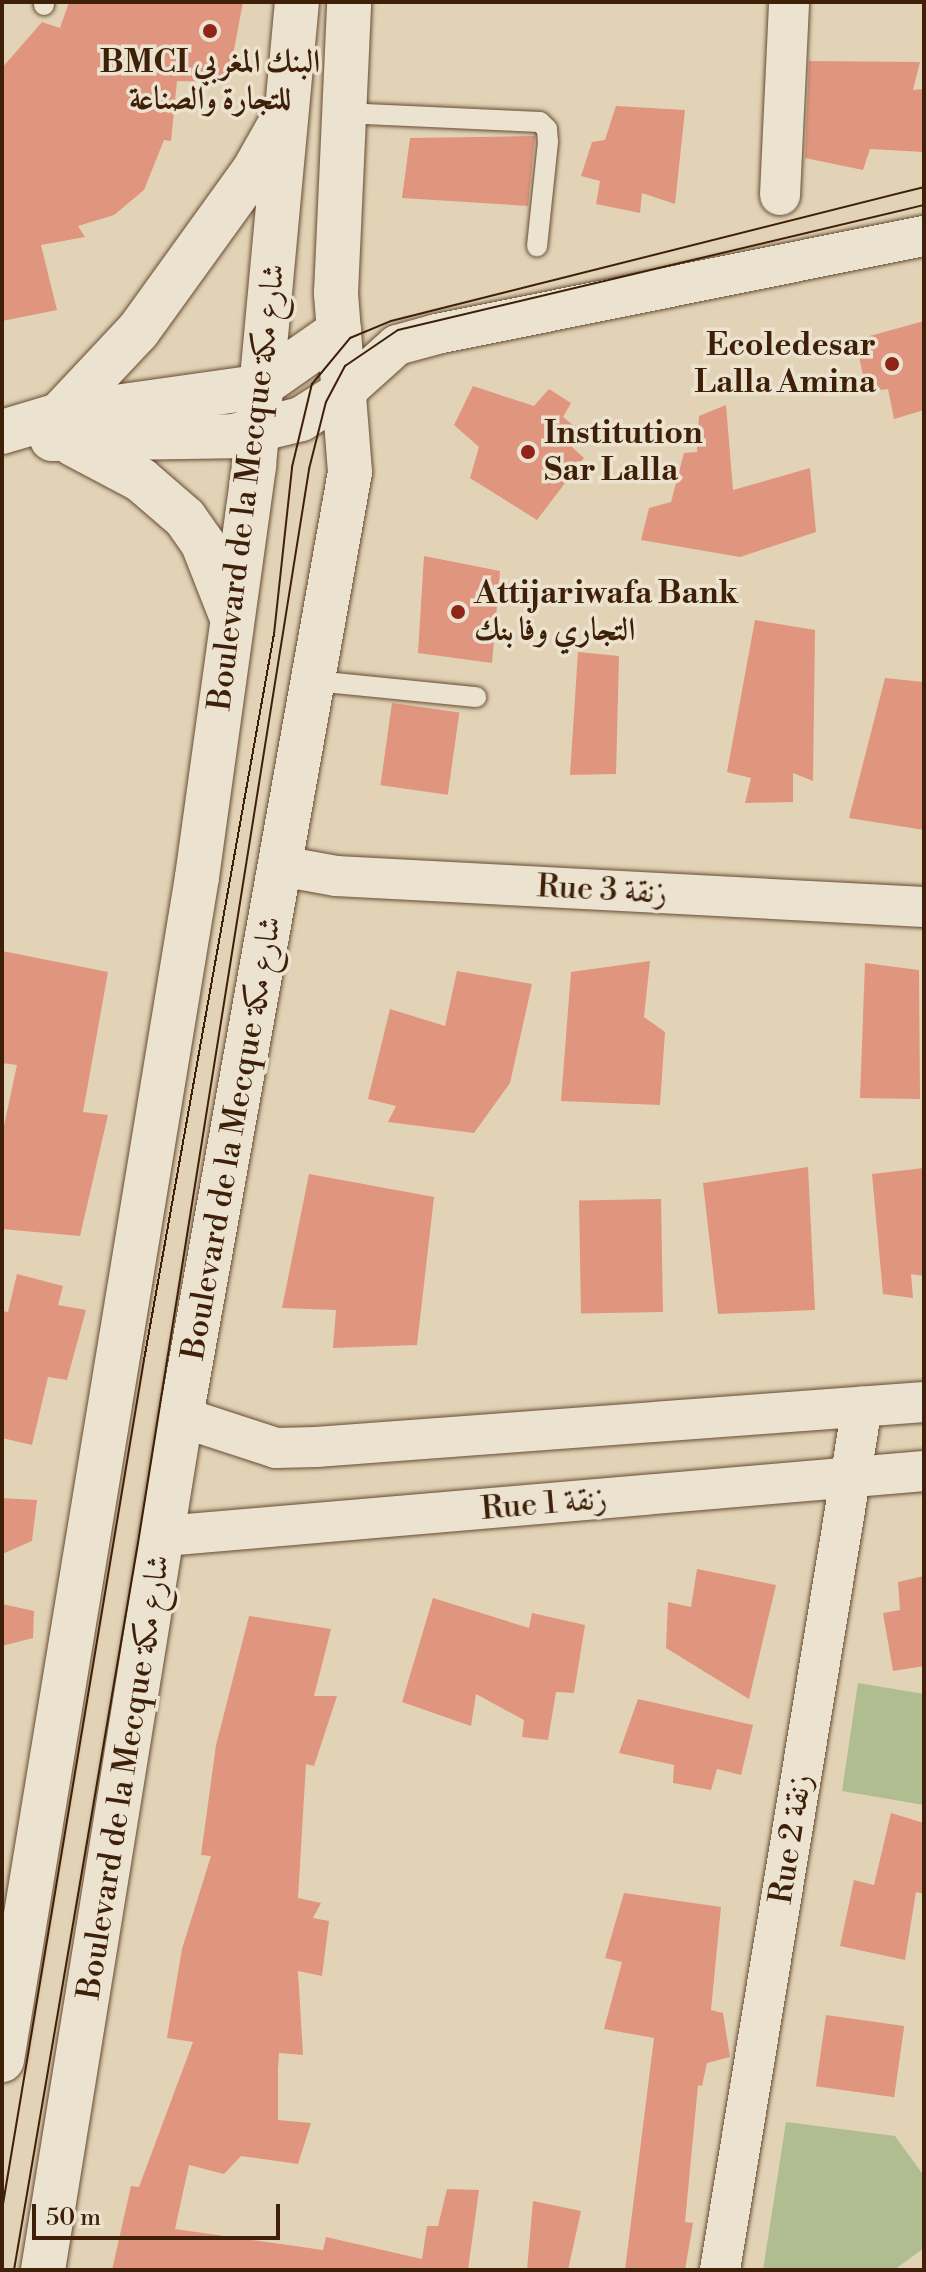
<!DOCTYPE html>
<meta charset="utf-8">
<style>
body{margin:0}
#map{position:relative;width:926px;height:2272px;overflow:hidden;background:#e2d3b6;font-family:"Libre Bodoni",Amiri,serif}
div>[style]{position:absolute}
.green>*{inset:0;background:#afbd91}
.building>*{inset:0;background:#e0957e;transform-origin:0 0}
.roads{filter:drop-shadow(0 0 2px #674c33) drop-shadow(0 0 2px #674c33)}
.lane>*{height:20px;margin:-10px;padding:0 10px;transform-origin:10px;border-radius:10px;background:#ece2d0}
.street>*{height:40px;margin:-20px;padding:0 20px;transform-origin:20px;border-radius:20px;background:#ece2d0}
.secondary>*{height:44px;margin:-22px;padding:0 22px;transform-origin:22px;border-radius:22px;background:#ece2d0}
.tram>*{height:2px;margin:-1px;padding:0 1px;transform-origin:1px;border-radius:1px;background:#3e1f07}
.dots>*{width:22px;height:22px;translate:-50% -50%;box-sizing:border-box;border:4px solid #ece2d0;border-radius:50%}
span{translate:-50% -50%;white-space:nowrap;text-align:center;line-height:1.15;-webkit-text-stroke:7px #ece2d0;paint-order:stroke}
.poi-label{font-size:32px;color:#3e1f07;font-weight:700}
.right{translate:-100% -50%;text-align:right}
.left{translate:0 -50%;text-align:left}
.street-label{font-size:32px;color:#3e1f07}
.frame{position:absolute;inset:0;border:4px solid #3e1f07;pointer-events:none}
.scale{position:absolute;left:32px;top:2204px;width:248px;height:36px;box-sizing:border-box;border:4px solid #3e1f07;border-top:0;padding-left:10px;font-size:24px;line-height:28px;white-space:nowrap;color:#3e1f07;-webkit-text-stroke:6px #ece2d0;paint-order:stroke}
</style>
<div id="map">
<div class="green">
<i style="clip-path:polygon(858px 1683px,924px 1694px,924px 1805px,842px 1791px)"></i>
<i style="clip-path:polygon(786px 2122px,895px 2136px,924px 2176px,924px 2248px,894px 2270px,763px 2270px)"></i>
</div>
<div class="building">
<i style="clip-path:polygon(69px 2px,243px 2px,228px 82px,177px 81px,171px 141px,164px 140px,144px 190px,114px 215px,78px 226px,85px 237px,41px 245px,57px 310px,2px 321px,2px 68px,42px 22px,60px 28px)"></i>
<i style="clip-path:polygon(809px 61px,920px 62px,913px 90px,924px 89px,924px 152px,870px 149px,863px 170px,805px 158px)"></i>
<i style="clip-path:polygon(616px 106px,685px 110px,675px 204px,642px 193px,640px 213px,596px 204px,600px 181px,581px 176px,592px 142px,605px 140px)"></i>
<i style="clip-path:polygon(535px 136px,528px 206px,402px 198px,410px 138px)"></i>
<i style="clip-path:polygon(924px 321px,924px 410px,894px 419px,888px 389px,867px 392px,855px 340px)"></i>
<i style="clip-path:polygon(473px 386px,534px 406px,549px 389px,571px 403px,563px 417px,580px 431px,572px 447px,584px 458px,537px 520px,470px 478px,479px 447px,454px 425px)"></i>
<i style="clip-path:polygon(726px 405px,733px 490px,810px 468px,816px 532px,740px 557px,641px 540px,649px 508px,671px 502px,684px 453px,697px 452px,699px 416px)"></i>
<i style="clip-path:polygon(424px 556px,500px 571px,492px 663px,418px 653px)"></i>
<i style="clip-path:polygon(755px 620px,815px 630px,813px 781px,793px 773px,793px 802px,745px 803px,751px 778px,727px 772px)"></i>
<i style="clip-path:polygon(578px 652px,619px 656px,616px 774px,570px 775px)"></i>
<i style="clip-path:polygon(885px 678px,924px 682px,924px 830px,849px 818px)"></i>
<i style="left:392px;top:703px;width:68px;height:83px;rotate:8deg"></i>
<i style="clip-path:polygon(2px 951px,108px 972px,83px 1112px,108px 1115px,80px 1236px,2px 1229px,2px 1135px,17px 1065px,2px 1063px)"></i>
<i style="clip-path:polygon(650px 961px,644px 1017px,665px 1032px,660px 1105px,561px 1101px,571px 972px)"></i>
<i style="clip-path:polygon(865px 963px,919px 970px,920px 1099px,860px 1098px)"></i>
<i style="clip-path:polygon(457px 971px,532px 984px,510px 1083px,474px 1133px,388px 1122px,396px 1106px,368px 1099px,390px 1009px,445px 1026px)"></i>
<i style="clip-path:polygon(808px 1167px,815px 1310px,718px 1314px,703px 1183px)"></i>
<i style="clip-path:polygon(924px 1168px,924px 1276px,911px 1274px,913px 1298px,883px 1294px,872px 1174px)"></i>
<i style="clip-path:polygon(309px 1174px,434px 1197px,417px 1345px,333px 1348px,336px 1310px,282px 1308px)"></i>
<i style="left:661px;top:1199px;width:113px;height:82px;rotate:89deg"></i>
<i style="clip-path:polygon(17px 1274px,63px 1286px,58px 1305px,86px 1310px,67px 1380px,48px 1377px,32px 1445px,2px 1438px,2px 1311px,8px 1312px)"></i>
<i style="clip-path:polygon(2px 1498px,37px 1500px,32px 1541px,2px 1554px)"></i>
<i style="clip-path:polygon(697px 1569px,776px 1585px,749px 1699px,666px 1648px,668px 1602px,691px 1607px)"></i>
<i style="clip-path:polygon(924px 1576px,924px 1666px,893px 1671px,883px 1613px,900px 1610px,898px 1582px)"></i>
<i style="clip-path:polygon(433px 1598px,529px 1628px,532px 1613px,585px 1625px,574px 1693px,556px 1692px,548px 1740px,522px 1737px,524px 1720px,476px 1694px,471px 1726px,402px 1702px)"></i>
<i style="clip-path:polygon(2px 1604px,34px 1611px,33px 1638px,2px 1646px)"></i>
<i style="clip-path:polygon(249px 1616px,331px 1629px,314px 1696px,337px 1696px,314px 1766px,306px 1764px,298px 1898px,321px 1903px,313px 1918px,329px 1921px,322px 1976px,298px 1971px,303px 2055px,279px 2053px,278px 2070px,278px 2120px,311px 2123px,298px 2164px,241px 2156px,224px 2174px,189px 2165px,175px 2229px,323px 2250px,326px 2237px,422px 2259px,427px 2226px,438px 2226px,447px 2189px,479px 2190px,468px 2270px,112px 2270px,131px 2186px,139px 2187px,193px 2042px,167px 2038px,182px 1949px,211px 1856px,201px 1855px,216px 1745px)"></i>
<i style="clip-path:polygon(638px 1699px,753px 1725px,741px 1775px,717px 1769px,711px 1790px,673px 1783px,674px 1765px,619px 1753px)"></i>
<i style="clip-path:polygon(891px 1813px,924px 1823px,924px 1894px,916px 1892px,905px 1960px,840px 1946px,854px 1880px,874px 1885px)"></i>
<i style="clip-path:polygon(624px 1893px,721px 1907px,711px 2010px,723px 2013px,730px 2057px,707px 2063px,702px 2086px,698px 2085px,685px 2222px,693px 2223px,685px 2270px,625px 2270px,654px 2038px,604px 2029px,622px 1962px,605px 1958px)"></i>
<i style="left:826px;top:2015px;width:79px;height:72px;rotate:8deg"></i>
<i style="clip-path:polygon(533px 2201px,581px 2211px,568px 2270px,527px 2270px)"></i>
</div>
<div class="roads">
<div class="lane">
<i style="left:44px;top:5px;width:3px;rotate:-90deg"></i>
<i style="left:343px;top:113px;width:197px;rotate:2.6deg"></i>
<i style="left:540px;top:122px;width:10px;rotate:45deg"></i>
<i style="left:547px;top:129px;width:13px;rotate:86deg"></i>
<i style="left:548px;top:142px;width:105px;rotate:96deg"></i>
<i style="left:315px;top:681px;width:162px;rotate:5.7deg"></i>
</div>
<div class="street">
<i style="left:780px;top:195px;width:193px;rotate:-87.3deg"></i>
<i style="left:347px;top:390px;width:67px;rotate:-42deg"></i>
<i style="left:397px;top:345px;width:41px;rotate:-15.4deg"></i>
<i style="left:437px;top:334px;width:497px;rotate:-11.4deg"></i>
<i style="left:281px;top:866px;width:56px;rotate:10.3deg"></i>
<i style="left:336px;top:876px;width:589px;rotate:3.02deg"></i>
<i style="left:181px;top:1417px;width:100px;rotate:18.1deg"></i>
<i style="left:276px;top:1448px;width:40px;rotate:-1.4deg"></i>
<i style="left:316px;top:1447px;width:610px;rotate:-4.23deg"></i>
<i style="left:164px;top:1536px;width:763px;rotate:-4.89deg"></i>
<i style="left:720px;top:2270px;width:875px;rotate:-80.66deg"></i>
</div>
<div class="secondary">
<i style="left:59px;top:415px;width:115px;rotate:-46.8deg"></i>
<i style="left:138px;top:331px;width:198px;rotate:-54.2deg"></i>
<i style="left:254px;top:170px;width:59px;rotate:-60.4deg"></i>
<i style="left:2px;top:432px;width:59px;rotate:-16.6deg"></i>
<i style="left:59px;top:415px;width:202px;rotate:-8deg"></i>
<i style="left:259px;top:387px;width:98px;rotate:-35deg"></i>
<i style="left:52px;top:439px;width:181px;rotate:-0.9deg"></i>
<i style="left:233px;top:436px;width:70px;rotate:-14deg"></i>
<i style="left:301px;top:419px;width:54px;rotate:-32.2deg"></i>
<i style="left:73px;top:444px;width:77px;rotate:27.9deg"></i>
<i style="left:141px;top:480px;width:58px;rotate:40.8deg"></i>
<i style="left:185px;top:518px;width:32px;rotate:55deg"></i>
<i style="left:203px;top:544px;width:79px;rotate:68.6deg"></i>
<i style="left:2px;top:2060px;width:1199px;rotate:-80.64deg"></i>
<i style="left:197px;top:877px;width:416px;rotate:-82.1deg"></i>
<i style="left:254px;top:465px;width:465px;rotate:-84.7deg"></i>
<i style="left:43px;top:2270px;width:864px;rotate:-80.81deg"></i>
<i style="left:181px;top:1417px;width:960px;rotate:-79.86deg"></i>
<i style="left:350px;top:472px;width:180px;rotate:-94.5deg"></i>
<i style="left:336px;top:293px;width:291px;rotate:-87.4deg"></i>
</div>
</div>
<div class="tram">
<i style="left:2px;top:2210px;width:862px;rotate:-80.52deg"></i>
<i style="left:144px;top:1360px;width:738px;rotate:-79.85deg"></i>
<i style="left:274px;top:634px;width:168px;rotate:-83.8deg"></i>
<i style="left:292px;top:467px;width:85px;rotate:-76.5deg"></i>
<i style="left:312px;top:384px;width:60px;rotate:-50.4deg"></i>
<i style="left:350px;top:338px;width:44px;rotate:-22.5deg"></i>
<i style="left:391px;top:321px;width:550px;rotate:-14.11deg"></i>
<i style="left:14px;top:2270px;width:737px;rotate:-80.32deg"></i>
<i style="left:138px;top:1543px;width:1088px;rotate:-80.95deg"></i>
<i style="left:309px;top:469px;width:69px;rotate:-75.8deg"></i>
<i style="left:326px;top:402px;width:41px;rotate:-62.2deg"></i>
<i style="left:345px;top:366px;width:64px;rotate:-34.2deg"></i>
<i style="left:398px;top:330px;width:541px;rotate:-13.37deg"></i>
</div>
<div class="dots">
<i style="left:210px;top:31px;background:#8f2418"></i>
<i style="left:892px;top:364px;background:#8f2418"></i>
<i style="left:528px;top:452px;background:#8f2418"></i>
<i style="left:458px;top:612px;background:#8f2418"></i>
</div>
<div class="poi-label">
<span style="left:210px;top:81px">BMCI البنك المغربي<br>للتجارة والصناعة</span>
<span class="right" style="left:876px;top:364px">Ecoledesar<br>Lalla Amina</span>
<span class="left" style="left:544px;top:452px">Institution<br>Sar Lalla</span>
<span class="left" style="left:474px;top:612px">Attijariwafa Bank<br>التجاري وفا بنك</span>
</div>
<div class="street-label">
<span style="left:247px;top:487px;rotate:-83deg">Boulevard de la Mecque شارع مكة</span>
<span style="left:602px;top:890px;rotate:3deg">Rue 3 زنقة</span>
<span style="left:232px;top:1138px;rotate:-80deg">Boulevard de la Mecque شارع مكة</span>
<span style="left:544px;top:1504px;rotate:-5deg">Rue 1 زنقة</span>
<span style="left:124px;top:1777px;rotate:-81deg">Boulevard de la Mecque شارع مكة</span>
<span style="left:791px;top:1839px;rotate:-81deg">Rue 2 زنقة</span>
</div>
<div class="frame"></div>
<div class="scale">50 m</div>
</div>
